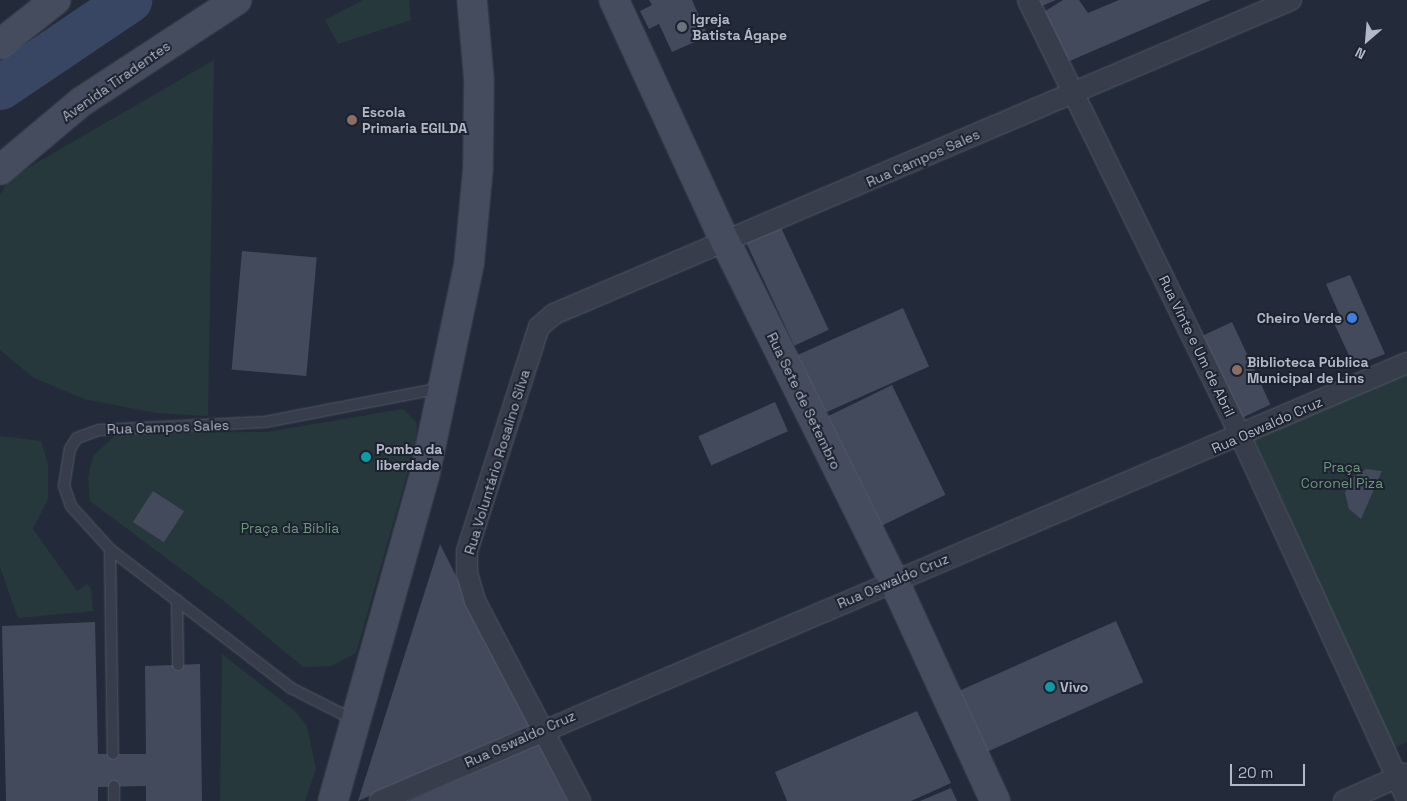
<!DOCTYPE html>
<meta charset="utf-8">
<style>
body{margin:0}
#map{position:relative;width:1407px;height:801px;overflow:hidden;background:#232b3a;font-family:"Space Grotesk",sans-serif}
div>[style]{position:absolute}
.green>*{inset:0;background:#26383c}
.river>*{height:45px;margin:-22.5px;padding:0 22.5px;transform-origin:22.5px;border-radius:22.5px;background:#394663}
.building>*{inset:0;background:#434a5c;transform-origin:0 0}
.roads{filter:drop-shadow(0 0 1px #525865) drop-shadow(0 0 1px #525865)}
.lane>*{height:10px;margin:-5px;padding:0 5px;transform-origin:5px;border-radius:5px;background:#373d4b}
.street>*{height:20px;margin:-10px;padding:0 10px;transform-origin:10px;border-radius:10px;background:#373d4b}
.secondary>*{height:28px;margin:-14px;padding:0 14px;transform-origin:14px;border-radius:14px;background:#454c5d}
.dots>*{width:14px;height:14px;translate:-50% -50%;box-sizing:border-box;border:2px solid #1c222f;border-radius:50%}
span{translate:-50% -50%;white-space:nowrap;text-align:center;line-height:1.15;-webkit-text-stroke:4px #1c222f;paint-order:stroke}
.poi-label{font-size:14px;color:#b2b8c6;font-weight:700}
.left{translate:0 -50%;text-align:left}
.right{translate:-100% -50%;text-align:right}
.street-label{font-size:14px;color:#b2b8c6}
.park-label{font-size:14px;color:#6a9679}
.north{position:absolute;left:1342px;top:15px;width:50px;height:50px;-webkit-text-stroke:4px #1c222f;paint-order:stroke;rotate:207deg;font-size:14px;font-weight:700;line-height:20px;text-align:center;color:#b2b8c6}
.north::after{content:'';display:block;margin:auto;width:18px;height:22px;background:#b2b8c6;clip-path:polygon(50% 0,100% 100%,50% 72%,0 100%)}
.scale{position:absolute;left:1230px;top:764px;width:75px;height:22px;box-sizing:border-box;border:2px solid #b2b8c6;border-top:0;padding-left:6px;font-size:15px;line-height:18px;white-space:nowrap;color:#b2b8c6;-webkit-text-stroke:4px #1c222f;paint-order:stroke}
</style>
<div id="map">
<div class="green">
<i style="clip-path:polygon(363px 0,409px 0,411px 20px,338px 44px,325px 20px)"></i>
<i style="clip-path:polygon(214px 60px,208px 416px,156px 413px,84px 399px,34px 378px,0 350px,0 195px,9px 179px)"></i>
<i style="clip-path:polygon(1407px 373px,1407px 742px,1392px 749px,1255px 439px)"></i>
<i style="clip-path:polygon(403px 409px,417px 423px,416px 443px,356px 653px,331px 666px,303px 667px,225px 602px,90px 501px,88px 478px,93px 456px,118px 433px,267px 432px)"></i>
<i style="clip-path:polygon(0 436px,41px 441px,48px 464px,48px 499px,33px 529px,77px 591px,87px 584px,91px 589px,93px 611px,18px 618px,0 567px)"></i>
<i style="clip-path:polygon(222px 654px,295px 711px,307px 726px,316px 769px,305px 801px,220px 801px)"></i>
</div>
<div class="river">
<i style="left:0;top:87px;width:156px;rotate:-34deg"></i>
</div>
<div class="building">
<i style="clip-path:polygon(649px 0,692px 0,708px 36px,672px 52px,659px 24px,649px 29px,640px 11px,652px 5px)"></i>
<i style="clip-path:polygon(1038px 0,1056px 0,1042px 6px)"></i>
<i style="clip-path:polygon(1063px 0,1079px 0,1088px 13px,1119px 0,1211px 0,1065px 63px,1042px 13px)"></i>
<i style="left:778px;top:221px;width:120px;height:38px;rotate:65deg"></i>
<i style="left:242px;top:251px;width:75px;height:119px;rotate:5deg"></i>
<i style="clip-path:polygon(1350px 275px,1385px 354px,1354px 366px,1333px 321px,1340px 316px,1326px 284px)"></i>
<i style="left:903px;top:308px;width:64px;height:118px;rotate:66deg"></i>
<i style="left:1232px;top:322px;width:91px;height:33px;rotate:65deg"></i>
<i style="left:892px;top:385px;width:122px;height:74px;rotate:64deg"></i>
<i style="left:775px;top:402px;width:32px;height:84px;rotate:66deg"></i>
<i style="clip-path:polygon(1366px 469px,1382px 471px,1361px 519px,1349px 509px,1345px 493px,1352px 478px)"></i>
<i style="left:153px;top:491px;width:37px;height:37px;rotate:33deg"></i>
<i style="clip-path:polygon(440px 544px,531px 725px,358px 801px)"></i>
<i style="left:1116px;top:621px;width:67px;height:174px;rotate:66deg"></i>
<i style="clip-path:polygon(95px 622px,98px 754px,146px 754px,145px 666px,200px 664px,202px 801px,146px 801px,146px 786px,98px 787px,98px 801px,6px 801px,2px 626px)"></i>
<i style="clip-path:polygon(917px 711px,951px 783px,911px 801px,787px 801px,775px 772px)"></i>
<i style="clip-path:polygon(539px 744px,568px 801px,409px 801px)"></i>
<i style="clip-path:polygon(951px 788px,957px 801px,920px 801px)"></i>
</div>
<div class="roads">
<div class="lane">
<i style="left:110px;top:549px;width:205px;rotate:89.2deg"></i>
<i style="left:177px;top:600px;width:65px;rotate:89.1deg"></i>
<i style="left:354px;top:720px;width:71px;rotate:-153.1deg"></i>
<i style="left:291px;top:688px;width:228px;rotate:-142.5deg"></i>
<i style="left:110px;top:549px;width:58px;rotate:-132.2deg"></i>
<i style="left:71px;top:506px;width:21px;rotate:-109deg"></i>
<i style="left:64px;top:486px;width:37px;rotate:-81deg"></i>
<i style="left:70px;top:449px;width:13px;rotate:-58deg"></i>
<i style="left:77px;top:438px;width:23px;rotate:-20deg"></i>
<i style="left:99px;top:430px;width:166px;rotate:-2.8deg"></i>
<i style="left:265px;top:422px;width:179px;rotate:-10.9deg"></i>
<i style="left:114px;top:786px;width:15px;rotate:90deg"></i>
</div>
<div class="street">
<i style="left:1028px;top:0;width:486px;rotate:64deg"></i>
<i style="left:1241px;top:437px;width:399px;rotate:65.4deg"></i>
<i style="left:380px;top:801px;width:1117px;rotate:-23.1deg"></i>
<i style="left:580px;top:801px;width:226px;rotate:-117.7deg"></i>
<i style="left:475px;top:601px;width:29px;rotate:-106deg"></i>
<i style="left:467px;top:573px;width:22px;rotate:-90deg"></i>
<i style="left:467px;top:551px;width:235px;rotate:-72.2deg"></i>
<i style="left:539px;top:327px;width:20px;rotate:-41deg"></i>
<i style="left:554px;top:314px;width:801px;rotate:-23.08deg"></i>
<i style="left:1344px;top:801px;width:67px;rotate:-23.9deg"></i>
</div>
<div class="secondary">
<i style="left:614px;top:0;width:268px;rotate:65.3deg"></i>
<i style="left:726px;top:243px;width:377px;rotate:63.6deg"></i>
<i style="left:894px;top:581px;width:242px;rotate:65.3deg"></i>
<i style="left:0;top:44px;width:71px;rotate:-38.2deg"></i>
<i style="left:0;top:170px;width:106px;rotate:-40deg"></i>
<i style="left:81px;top:102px;width:186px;rotate:-33.2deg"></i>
<i style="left:333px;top:801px;width:341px;rotate:-74.3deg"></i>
<i style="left:425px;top:473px;width:214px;rotate:-78.1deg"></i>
<i style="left:469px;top:264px;width:95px;rotate:-84.6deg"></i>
<i style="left:478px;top:169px;width:89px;rotate:-89.4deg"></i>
<i style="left:479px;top:80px;width:80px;rotate:-95deg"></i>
</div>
</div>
<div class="dots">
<i style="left:682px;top:27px;background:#6b7280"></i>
<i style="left:352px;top:120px;background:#8d6e63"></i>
<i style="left:1352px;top:318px;background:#3f7fe0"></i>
<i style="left:1237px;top:370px;background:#8d6e63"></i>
<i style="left:366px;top:457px;background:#0f9aa8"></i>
<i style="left:1050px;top:687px;background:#0f9aa8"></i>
</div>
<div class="poi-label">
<span class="left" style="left:692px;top:27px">Igreja<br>Batista Ágape</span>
<span class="left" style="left:362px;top:120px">Escola<br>Primaria EGILDA</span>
<span class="right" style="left:1342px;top:318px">Cheiro Verde</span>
<span class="left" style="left:1247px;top:370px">Biblioteca Pública<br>Municipal de Lins</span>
<span class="left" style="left:376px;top:457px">Pomba da<br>liberdade</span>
<span class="left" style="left:1060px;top:687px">Vivo</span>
</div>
<div class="street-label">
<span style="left:116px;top:81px;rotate:-35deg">Avenida Tiradentes</span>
<span style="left:923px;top:158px;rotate:-24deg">Rua Campos Sales</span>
<span style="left:1197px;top:346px;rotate:64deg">Rua Vinte e Um de Abril</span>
<span style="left:804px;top:401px;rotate:64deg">Rua Sete de Setembro</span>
<span style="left:1267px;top:425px;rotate:-24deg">Rua Oswaldo Cruz</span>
<span style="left:168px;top:427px;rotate:-2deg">Rua Campos Sales</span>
<span style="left:497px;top:462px;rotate:-73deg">Rua Voluntário Rosalino Silva</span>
<span style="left:893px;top:581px;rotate:-23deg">Rua Oswaldo Cruz</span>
<span style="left:520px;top:739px;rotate:-24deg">Rua Oswaldo Cruz</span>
</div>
<div class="park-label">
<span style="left:1342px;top:475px">Praça<br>Coronel Piza</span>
<span style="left:290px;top:528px">Praça da Bíblia</span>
</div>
<div class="north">N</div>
<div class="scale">20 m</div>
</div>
